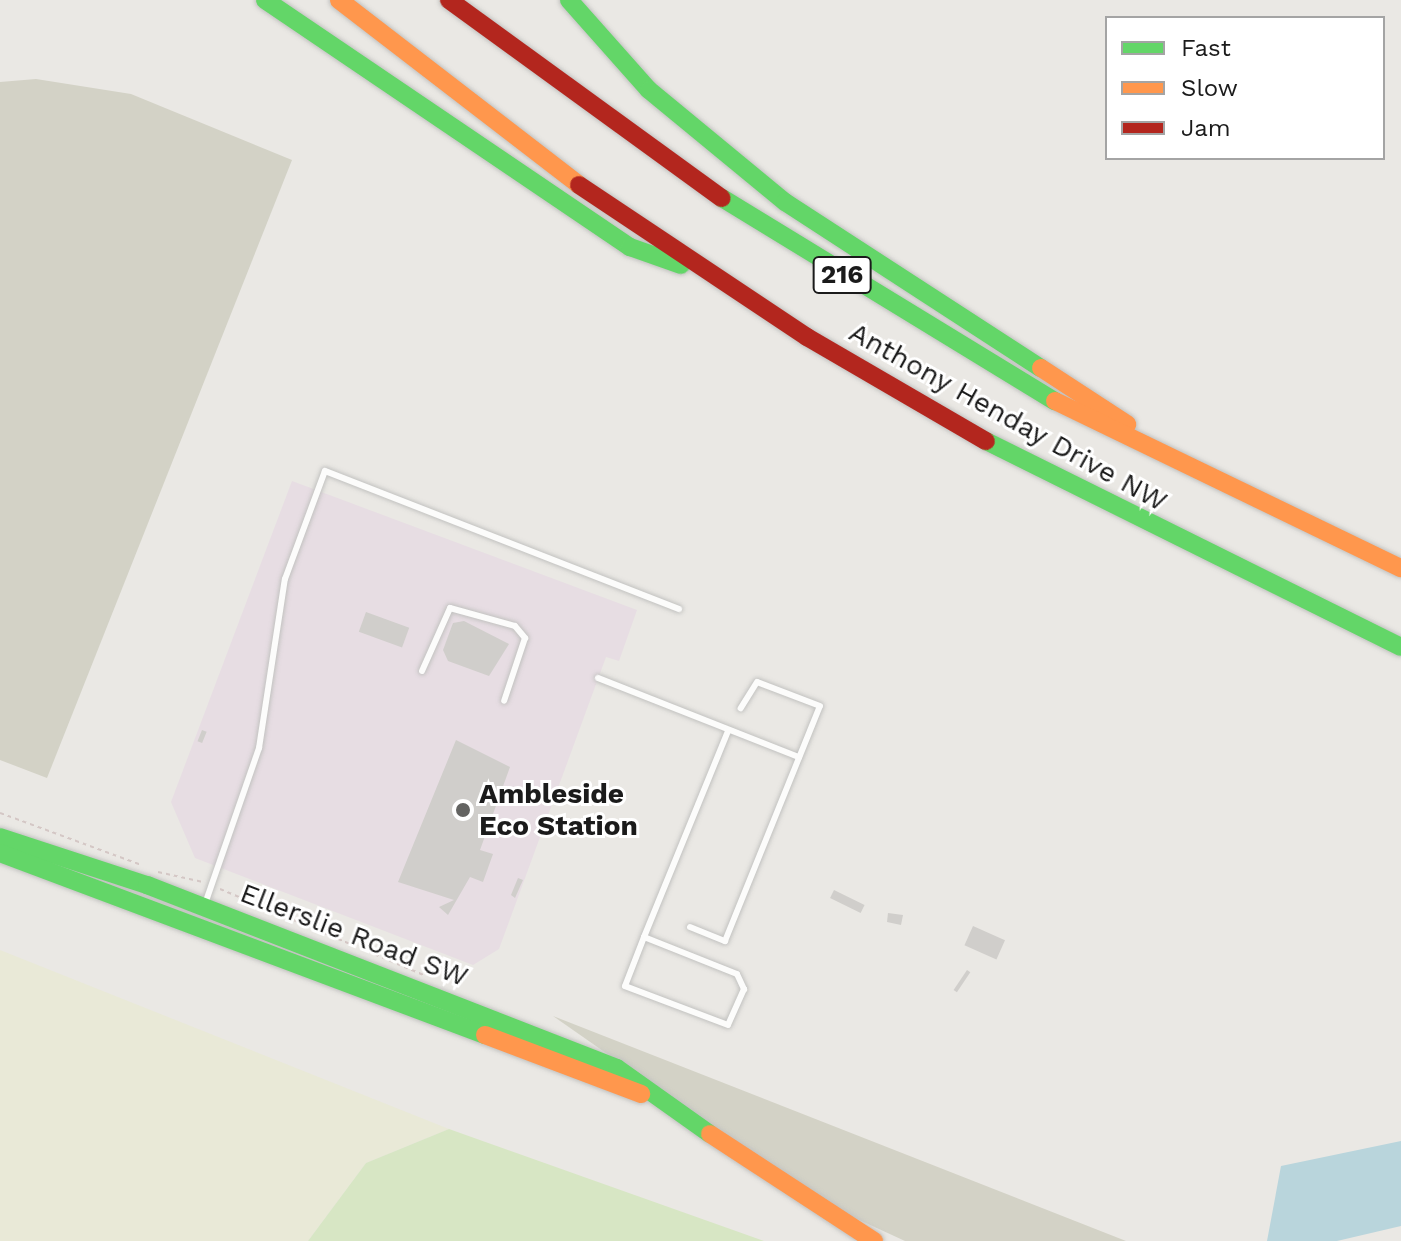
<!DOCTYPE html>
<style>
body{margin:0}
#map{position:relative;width:1401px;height:1241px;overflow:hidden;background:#eae8e4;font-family:"Work Sans",sans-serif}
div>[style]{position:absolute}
.industrial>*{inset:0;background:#e7dde3}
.construction>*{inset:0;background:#d3d2c6}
.farmland>*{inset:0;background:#e9e9d7}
.grass>*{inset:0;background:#d7e6c4}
.water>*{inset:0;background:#b9d5dc}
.building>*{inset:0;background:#d0cecb;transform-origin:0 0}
.path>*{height:2px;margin-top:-1px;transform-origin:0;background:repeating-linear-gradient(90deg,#d4c7c5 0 4px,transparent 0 8px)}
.roads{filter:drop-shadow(0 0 2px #c2c2c0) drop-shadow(0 0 2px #c2c2c0)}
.lane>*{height:6px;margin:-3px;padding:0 3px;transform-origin:3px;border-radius:3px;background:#fcfcfb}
.fast>*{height:18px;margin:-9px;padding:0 9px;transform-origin:9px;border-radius:9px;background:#63d668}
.slow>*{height:18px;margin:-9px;padding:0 9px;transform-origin:9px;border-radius:9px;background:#ff974d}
.jam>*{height:18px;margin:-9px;padding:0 9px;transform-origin:9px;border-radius:9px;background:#b3261e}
.dots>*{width:22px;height:22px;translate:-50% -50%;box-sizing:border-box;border:4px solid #fff;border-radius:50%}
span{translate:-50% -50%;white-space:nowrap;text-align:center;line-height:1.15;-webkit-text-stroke:6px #fff;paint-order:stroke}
.shield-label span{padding:2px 6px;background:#fff;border:2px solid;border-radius:6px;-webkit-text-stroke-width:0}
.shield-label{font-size:26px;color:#1b1b1b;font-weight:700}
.street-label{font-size:28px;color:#1b1b1b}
.poi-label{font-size:28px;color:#1b1b1b;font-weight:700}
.left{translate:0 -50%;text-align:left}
.legend{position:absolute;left:1105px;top:16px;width:280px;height:144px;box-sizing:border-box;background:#fff;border:2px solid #a4a4a4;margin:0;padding:10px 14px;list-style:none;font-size:24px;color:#1b1b1b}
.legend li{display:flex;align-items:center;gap:16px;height:40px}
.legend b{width:40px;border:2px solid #a4a4a4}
</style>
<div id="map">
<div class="industrial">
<i style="clip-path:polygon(292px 481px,637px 610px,619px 661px,606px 657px,499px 949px,473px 965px,195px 858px,171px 802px)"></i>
</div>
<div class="construction">
<i style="clip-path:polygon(36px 79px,131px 94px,292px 160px,47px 778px,0 760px,0 82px)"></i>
<i style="clip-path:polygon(553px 1016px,1126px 1241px,905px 1241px,816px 1200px)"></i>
</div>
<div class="farmland">
<i style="clip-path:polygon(0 950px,449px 1129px,366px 1163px,308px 1241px,0 1241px)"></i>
</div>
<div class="grass">
<i style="clip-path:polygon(449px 1129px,764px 1241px,308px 1241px,366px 1163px)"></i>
</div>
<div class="water">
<i style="clip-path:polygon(1401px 1141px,1401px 1226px,1337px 1241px,1267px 1241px,1281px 1166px)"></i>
</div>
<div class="building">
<i style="left:366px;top:612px;width:46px;height:21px;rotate:20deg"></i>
<i style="clip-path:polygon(464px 621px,509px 644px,489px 676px,448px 661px,443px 650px,453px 623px)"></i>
<i style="left:202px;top:730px;width:5px;height:12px;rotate:22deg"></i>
<i style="clip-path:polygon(456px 740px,510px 767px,480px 850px,493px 854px,483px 882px,470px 877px,448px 915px,439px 907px,454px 900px,398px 882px)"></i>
<i style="clip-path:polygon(518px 878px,523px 880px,515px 898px,511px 895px)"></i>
<i style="left:834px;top:890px;width:34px;height:9px;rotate:26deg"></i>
<i style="clip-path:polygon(888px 913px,903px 915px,901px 925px,887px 922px)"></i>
<i style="left:973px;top:926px;width:35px;height:21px;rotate:24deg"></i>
<i style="left:967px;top:970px;width:4px;height:24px;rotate:34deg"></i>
</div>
<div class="path">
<i style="left:0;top:813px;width:150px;rotate:20.2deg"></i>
<i style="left:158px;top:872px;width:46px;rotate:12.5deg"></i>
<i style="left:220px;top:889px;width:221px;rotate:22.9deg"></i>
</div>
<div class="roads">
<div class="lane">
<i style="left:422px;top:671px;width:69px;rotate:-66deg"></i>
<i style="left:450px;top:608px;width:67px;rotate:15.5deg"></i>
<i style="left:515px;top:626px;width:16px;rotate:50deg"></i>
<i style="left:525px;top:638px;width:66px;rotate:108.4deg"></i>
<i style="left:598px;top:678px;width:216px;rotate:21.5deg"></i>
<i style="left:205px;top:904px;width:165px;rotate:-70.9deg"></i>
<i style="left:259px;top:748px;width:171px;rotate:-81.3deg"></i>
<i style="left:285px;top:579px;width:115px;rotate:-69.7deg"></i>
<i style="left:325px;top:471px;width:380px;rotate:21.3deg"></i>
<i style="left:690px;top:927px;width:38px;rotate:22deg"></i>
<i style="left:725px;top:941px;width:253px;rotate:-68deg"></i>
<i style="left:820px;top:706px;width:67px;rotate:-159.1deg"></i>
<i style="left:757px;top:682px;width:31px;rotate:122deg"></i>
<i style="left:644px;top:937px;width:100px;rotate:21.7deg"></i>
<i style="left:737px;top:974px;width:17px;rotate:65deg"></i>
<i style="left:744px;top:989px;width:39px;rotate:114deg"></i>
<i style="left:728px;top:1025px;width:110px;rotate:-159.3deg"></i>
<i style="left:625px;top:986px;width:53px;rotate:-68.8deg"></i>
<i style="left:644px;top:937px;width:222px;rotate:-67.8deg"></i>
</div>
<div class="fast">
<i style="left:265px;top:0;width:441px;rotate:34.1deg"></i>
<i style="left:630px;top:247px;width:54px;rotate:19.4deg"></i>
<i style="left:569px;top:0;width:120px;rotate:48.4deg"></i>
<i style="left:649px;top:90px;width:176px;rotate:39.5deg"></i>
<i style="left:785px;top:202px;width:305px;rotate:33deg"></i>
<i style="left:722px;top:198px;width:390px;rotate:31.4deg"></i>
<i style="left:986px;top:441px;width:463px;rotate:26.4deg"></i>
<i style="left:0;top:837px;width:155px;rotate:18.1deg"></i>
<i style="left:147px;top:885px;width:504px;rotate:21.27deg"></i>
<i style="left:617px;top:1068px;width:114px;rotate:35.4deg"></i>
<i style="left:0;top:853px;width:518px;rotate:20.57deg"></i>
</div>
<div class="slow">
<i style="left:339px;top:0;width:303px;rotate:37.6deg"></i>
<i style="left:1041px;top:368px;width:103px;rotate:33.1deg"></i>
<i style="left:1055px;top:401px;width:384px;rotate:25.8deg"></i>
<i style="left:485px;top:1035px;width:167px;rotate:20.7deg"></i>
<i style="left:710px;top:1134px;width:196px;rotate:33.1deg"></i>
</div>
<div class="jam">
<i style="left:449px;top:0;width:337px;rotate:36deg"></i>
<i style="left:579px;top:185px;width:274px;rotate:33.7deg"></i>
<i style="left:807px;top:337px;width:207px;rotate:30.2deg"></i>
</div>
</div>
<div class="dots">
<i style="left:463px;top:810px;background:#636361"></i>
</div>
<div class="shield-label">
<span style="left:842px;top:275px">216</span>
</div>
<div class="street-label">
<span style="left:1008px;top:417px;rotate:29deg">Anthony Henday Drive NW</span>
<span style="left:354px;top:935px;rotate:21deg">Ellerslie Road SW</span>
</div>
<div class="poi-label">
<span class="left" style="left:479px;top:810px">Ambleside<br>Eco Station</span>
</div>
<ul class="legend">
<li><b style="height:10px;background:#63d668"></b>Fast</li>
<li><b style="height:10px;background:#ff974d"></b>Slow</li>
<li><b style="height:10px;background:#b3261e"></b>Jam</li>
</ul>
</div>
